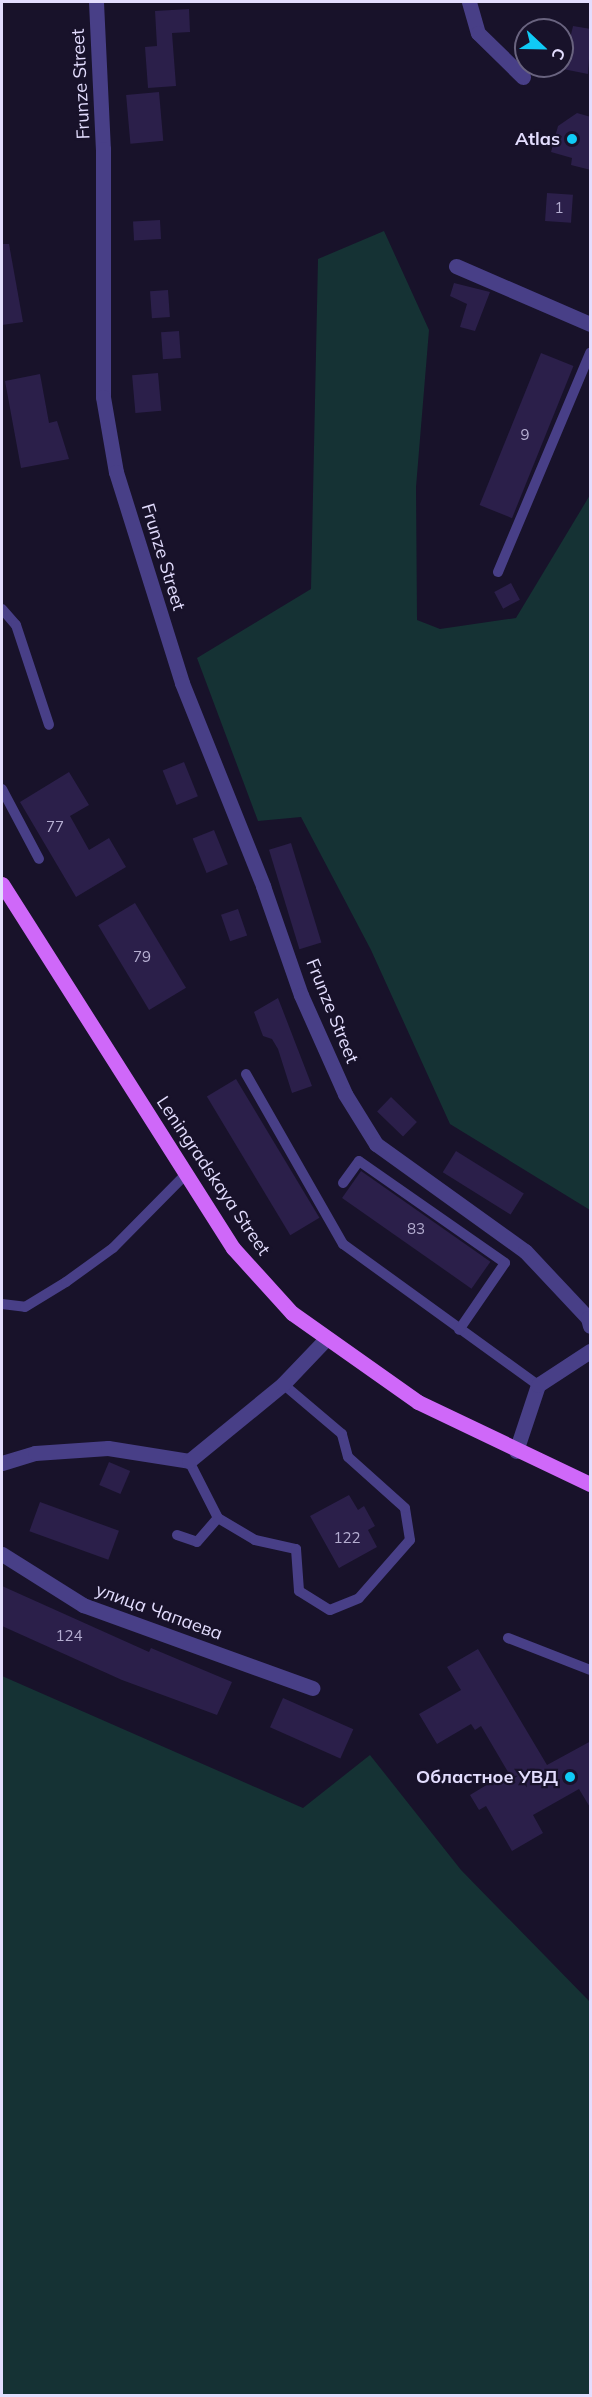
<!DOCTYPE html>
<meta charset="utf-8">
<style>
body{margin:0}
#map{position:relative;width:592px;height:2397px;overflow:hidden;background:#18122a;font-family:Mulish,sans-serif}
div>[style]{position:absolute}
.green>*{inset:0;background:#153234}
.building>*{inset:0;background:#2b1f4a;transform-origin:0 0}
.service>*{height:10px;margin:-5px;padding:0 5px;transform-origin:5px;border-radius:5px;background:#483f87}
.minor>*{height:15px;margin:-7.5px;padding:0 7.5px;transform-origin:7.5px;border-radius:7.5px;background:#483f87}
.primary>*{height:15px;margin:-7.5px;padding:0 7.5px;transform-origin:7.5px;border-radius:7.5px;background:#cf68f9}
.dots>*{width:16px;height:16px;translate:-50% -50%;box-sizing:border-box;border:3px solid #18122a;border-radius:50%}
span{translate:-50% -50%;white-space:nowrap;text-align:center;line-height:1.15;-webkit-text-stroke:4.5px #18122a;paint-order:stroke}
.number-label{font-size:15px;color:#b5aed1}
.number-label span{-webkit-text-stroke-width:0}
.street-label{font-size:18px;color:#e3ddfe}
.poi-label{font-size:18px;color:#e3ddfe;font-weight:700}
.right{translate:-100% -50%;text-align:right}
.frame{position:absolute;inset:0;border:3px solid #e3ddfe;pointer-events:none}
.north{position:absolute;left:514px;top:18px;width:60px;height:60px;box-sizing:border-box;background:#18122a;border:2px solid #69637f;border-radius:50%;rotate:112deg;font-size:16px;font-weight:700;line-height:24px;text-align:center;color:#e3ddfe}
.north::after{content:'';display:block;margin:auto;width:21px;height:27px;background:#10cbf6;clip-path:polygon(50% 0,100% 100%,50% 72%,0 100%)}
</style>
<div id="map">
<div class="green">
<i style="clip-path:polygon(384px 231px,429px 330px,416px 487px,417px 620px,440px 629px,516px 618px,590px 495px,590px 1210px,450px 1124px,371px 950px,301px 817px,258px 821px,197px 658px,311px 589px,318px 259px)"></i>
<i style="clip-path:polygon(2px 1676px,303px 1808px,370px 1755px,461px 1870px,590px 2002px,590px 2395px,2px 2395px)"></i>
</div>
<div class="building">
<i style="clip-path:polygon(189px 9px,190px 32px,172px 33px,176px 86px,148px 88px,145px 47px,157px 46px,155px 11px)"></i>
<i style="clip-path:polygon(573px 26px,591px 29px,588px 74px,563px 69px)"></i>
<i style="left:159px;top:92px;width:49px;height:33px;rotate:85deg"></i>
<i style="clip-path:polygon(577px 113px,591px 117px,591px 170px,571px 165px,572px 158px,551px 152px,558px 126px)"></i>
<i style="left:547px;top:193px;width:26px;height:28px;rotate:4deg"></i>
<i style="left:160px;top:220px;width:19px;height:27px;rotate:87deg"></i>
<i style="clip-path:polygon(2px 244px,9px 244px,23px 322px,2px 325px)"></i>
<i style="clip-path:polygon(454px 283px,490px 292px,475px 331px,460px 327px,467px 304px,450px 296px)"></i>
<i style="left:168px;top:290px;width:27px;height:18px;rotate:86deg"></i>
<i style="left:179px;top:331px;width:27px;height:18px;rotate:86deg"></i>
<i style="left:541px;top:353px;width:35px;height:164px;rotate:22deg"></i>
<i style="left:158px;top:373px;width:38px;height:26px;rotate:85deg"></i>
<i style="clip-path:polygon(40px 374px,49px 423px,57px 421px,69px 459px,21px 468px,5px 381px)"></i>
<i style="left:511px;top:583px;width:19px;height:19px;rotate:62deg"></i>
<i style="left:184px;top:762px;width:37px;height:23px;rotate:68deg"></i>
<i style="clip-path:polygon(69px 772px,89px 805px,70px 816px,89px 850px,109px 838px,126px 867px,76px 897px,20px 802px)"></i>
<i style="left:214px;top:830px;width:37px;height:23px;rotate:68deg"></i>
<i style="left:291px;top:843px;width:104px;height:23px;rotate:73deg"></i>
<i style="left:135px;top:903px;width:99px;height:43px;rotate:59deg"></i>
<i style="left:238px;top:909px;width:28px;height:18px;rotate:71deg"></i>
<i style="clip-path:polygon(278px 998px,312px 1086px,292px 1093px,278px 1049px,272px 1039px,263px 1036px,254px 1012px)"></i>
<i style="left:236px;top:1079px;width:162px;height:34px;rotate:59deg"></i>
<i style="left:391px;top:1097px;width:36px;height:20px;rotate:44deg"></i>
<i style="left:456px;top:1151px;width:80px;height:25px;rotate:32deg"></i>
<i style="left:361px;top:1171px;width:158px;height:33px;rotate:35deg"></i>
<i style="left:109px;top:1462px;width:23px;height:25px;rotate:23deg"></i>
<i style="clip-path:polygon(349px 1495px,358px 1510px,364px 1506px,375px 1526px,368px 1530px,377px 1547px,339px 1568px,310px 1516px)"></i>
<i style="left:40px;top:1502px;width:84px;height:31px;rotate:20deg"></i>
<i style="clip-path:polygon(2px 1586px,149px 1652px,151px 1648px,232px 1682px,217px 1715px,122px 1680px,2px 1626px)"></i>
<i style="clip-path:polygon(478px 1649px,547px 1765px,591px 1741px,591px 1809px,579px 1789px,533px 1815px,543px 1833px,512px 1851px,486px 1806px,479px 1810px,470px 1795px,508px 1772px,481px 1726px,475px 1730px,471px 1724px,437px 1744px,419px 1714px,461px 1690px,447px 1667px)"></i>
<i style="left:283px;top:1698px;width:77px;height:32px;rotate:24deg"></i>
</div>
<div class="service">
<i style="left:498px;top:572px;width:238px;rotate:-67.2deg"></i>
<i style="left:2px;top:609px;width:21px;rotate:49deg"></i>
<i style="left:16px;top:625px;width:105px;rotate:71.7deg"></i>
<i style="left:2px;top:789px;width:79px;rotate:62.1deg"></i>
<i style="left:246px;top:1074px;width:196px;rotate:60.3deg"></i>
<i style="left:343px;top:1244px;width:241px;rotate:35.9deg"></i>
<i style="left:343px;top:1183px;width:27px;rotate:-54deg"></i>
<i style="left:359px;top:1161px;width:178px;rotate:34.9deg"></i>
<i style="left:505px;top:1263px;width:81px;rotate:124.5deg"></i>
<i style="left:2px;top:1304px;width:23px;rotate:7deg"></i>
<i style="left:25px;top:1307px;width:48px;rotate:-31.4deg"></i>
<i style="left:66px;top:1282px;width:58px;rotate:-35.9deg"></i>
<i style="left:113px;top:1248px;width:103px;rotate:-45.4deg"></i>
<i style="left:218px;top:1518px;width:43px;rotate:30.7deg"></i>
<i style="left:255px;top:1540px;width:42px;rotate:12.4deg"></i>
<i style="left:296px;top:1549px;width:42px;rotate:85.9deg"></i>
<i style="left:299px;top:1591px;width:36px;rotate:32deg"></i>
<i style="left:330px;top:1610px;width:31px;rotate:-22deg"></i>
<i style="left:359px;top:1598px;width:77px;rotate:-48.7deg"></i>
<i style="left:410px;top:1540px;width:32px;rotate:-99deg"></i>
<i style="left:405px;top:1508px;width:76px;rotate:-138.2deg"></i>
<i style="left:348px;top:1457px;width:24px;rotate:-105deg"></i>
<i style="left:342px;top:1434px;width:77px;rotate:-139.7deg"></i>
<i style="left:177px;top:1535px;width:21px;rotate:19deg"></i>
<i style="left:197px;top:1542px;width:32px;rotate:-49deg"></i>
<i style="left:218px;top:1518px;width:64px;rotate:-117deg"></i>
<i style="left:508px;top:1638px;width:88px;rotate:21.3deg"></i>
</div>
<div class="minor">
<i style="left:96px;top:2px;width:147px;rotate:87.3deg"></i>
<i style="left:103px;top:149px;width:248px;rotate:90deg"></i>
<i style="left:103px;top:397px;width:76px;rotate:80.2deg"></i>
<i style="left:116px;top:472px;width:221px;rotate:72.6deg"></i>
<i style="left:182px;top:683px;width:219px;rotate:68.2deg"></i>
<i style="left:263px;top:886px;width:115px;rotate:70.8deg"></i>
<i style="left:301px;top:995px;width:108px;rotate:66deg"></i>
<i style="left:345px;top:1094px;width:59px;rotate:58.2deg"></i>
<i style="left:376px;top:1144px;width:183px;rotate:35.7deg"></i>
<i style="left:525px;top:1251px;width:92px;rotate:46.8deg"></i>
<i style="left:588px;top:1318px;width:8px;rotate:76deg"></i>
<i style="left:469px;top:2px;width:32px;rotate:74deg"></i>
<i style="left:478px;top:33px;width:63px;rotate:44.4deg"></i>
<i style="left:456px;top:266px;width:146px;rotate:23.4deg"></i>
<i style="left:516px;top:1451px;width:70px;rotate:-71.6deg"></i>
<i style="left:538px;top:1385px;width:62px;rotate:-33.2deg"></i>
<i style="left:2px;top:1463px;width:34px;rotate:-17deg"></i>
<i style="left:35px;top:1453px;width:73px;rotate:-3.9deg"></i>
<i style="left:108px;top:1448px;width:82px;rotate:9.1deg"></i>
<i style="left:189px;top:1461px;width:122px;rotate:-39.3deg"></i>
<i style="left:283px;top:1384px;width:62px;rotate:-46.3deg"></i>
<i style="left:2px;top:1554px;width:96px;rotate:32.2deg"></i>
<i style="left:83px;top:1605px;width:244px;rotate:19.9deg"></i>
</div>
<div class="primary">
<i style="left:2px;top:884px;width:431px;rotate:57.6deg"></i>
<i style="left:233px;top:1248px;width:88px;rotate:47.8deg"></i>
<i style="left:292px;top:1313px;width:154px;rotate:35.2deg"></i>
<i style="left:418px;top:1402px;width:191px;rotate:25.5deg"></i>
</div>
<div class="dots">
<i style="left:572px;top:139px;background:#10cbf6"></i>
<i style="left:570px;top:1777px;background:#10cbf6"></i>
</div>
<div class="number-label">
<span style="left:559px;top:208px">1</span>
<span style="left:525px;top:435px">9</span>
<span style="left:55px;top:827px">77</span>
<span style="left:142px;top:957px">79</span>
<span style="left:416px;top:1229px">83</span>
<span style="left:347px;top:1538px">122</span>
<span style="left:69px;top:1636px">124</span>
</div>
<div class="street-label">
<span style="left:81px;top:84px;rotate:-93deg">Frunze Street</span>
<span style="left:163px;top:557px;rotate:73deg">Frunze Street</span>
<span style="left:332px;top:1011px;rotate:68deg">Frunze Street</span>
<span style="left:213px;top:1176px;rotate:56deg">Leningradskaya Street</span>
<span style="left:159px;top:1612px;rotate:20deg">улица Чапаева</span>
</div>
<div class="poi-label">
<span class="right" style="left:560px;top:139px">Atlas</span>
<span class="right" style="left:558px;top:1777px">Областное УВД</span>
</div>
<div class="frame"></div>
<div class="north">С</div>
</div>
